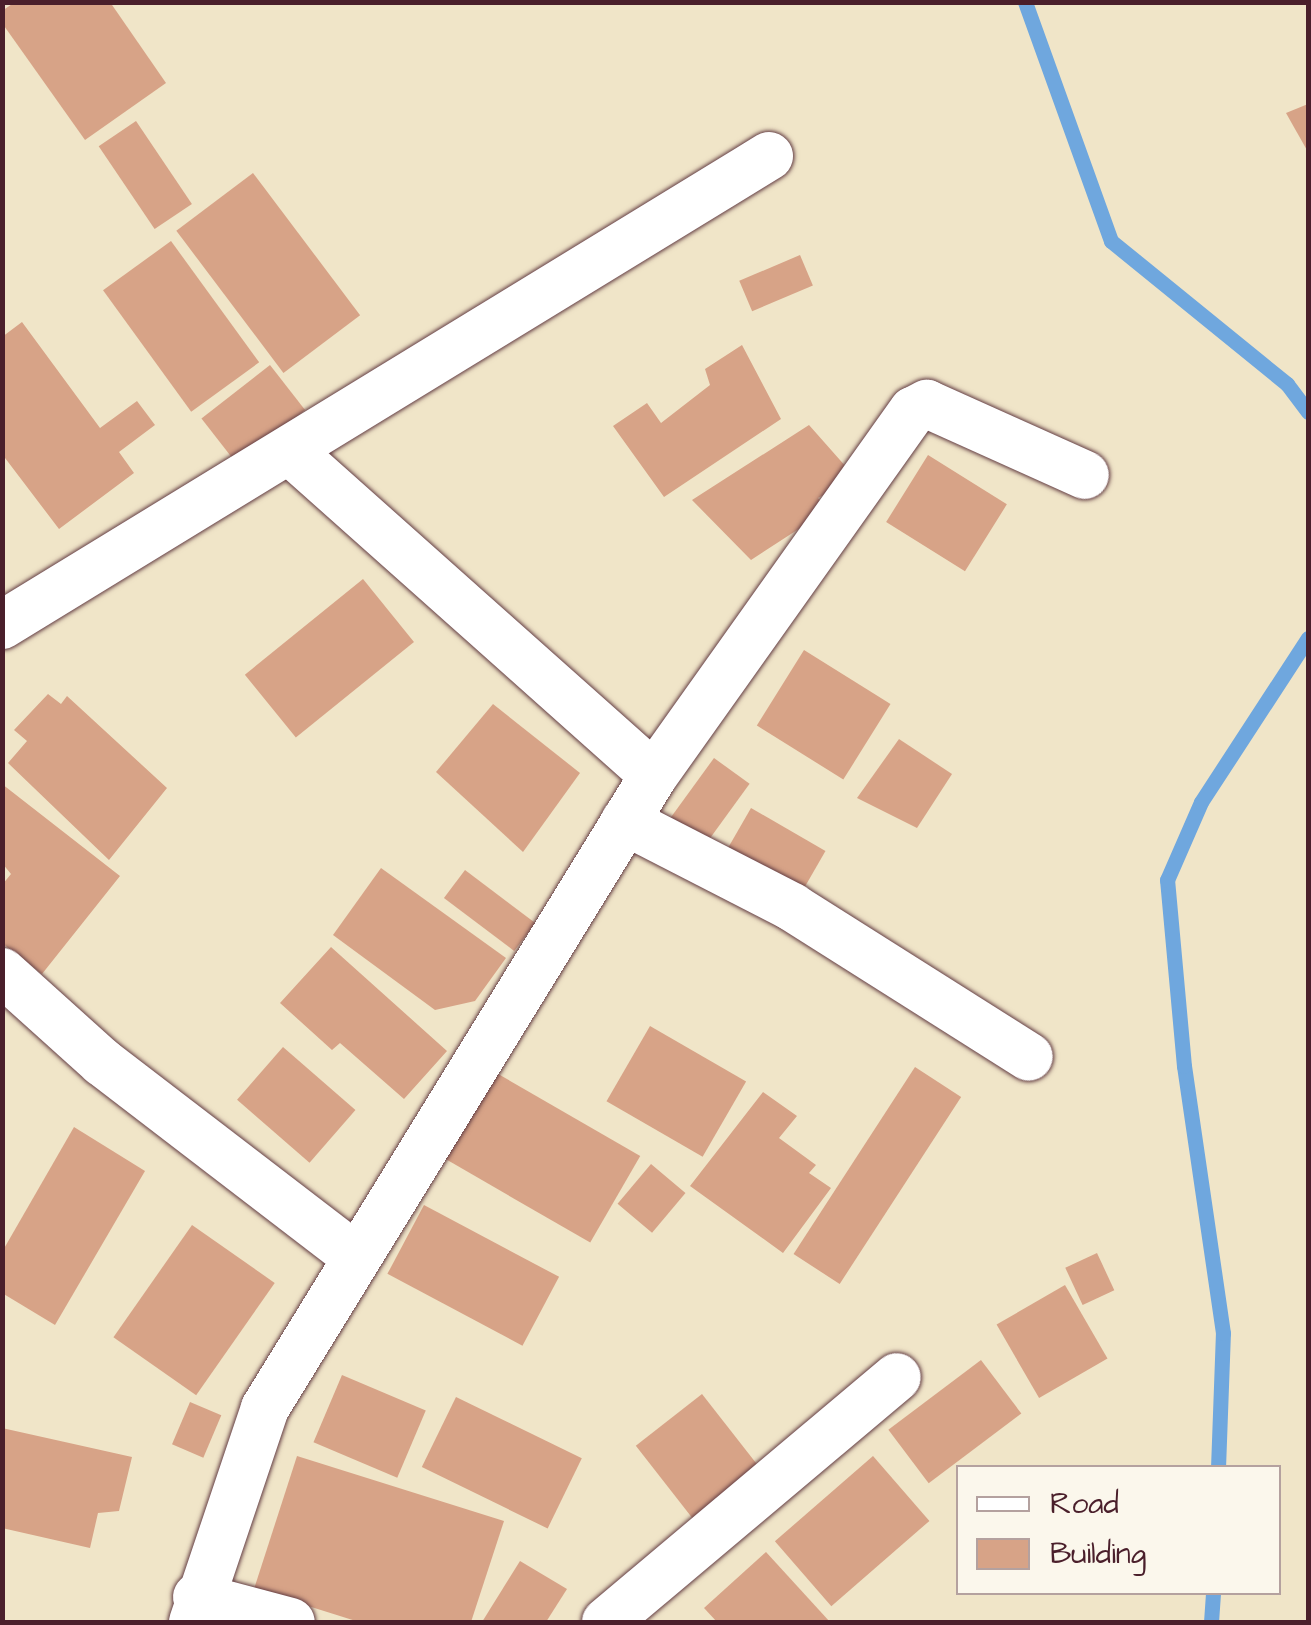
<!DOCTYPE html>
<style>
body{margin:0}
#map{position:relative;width:1311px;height:1625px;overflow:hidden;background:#f0e5c8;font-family:"Architects Daughter",sans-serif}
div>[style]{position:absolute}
.stream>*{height:15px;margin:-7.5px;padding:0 7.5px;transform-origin:7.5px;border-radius:7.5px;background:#6fa7de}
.building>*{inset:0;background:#d7a387;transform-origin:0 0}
.roads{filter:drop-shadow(0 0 2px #633d43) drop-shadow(0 0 2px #633d43)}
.street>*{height:48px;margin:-24px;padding:0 24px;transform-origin:24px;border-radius:24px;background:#fff}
span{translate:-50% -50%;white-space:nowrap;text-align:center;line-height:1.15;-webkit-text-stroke:10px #fbf7ec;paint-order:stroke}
.frame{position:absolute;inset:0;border:5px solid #4a1f2b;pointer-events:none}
.legend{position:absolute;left:956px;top:1465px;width:325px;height:130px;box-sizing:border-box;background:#fbf7ec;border:2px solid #b4a19f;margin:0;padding:12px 18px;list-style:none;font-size:30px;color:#4a1f2b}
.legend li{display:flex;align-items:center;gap:20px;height:50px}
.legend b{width:50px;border:2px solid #b4a19f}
</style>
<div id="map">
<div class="stream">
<i style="left:1025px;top:2px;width:254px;rotate:70.2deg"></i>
<i style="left:1111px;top:241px;width:227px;rotate:39.1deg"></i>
<i style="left:1287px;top:384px;width:35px;rotate:53deg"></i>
<i style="left:1218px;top:1468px;width:135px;rotate:-87.9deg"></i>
<i style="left:1223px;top:1333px;width:270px;rotate:-98.3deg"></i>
<i style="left:1184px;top:1066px;width:187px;rotate:-95.2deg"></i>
<i style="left:1167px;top:880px;width:85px;rotate:-66.4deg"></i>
<i style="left:1201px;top:802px;width:196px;rotate:-56.9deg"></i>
<i style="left:1211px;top:1622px;width:30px;rotate:-86deg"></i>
</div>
<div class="building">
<i style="clip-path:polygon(15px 2px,110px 2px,166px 83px,85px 140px,2px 23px,2px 11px)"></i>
<i style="clip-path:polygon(1308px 104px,1308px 152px,1286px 113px)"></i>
<i style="left:136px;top:121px;width:100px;height:45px;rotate:56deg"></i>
<i style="left:253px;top:173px;width:178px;height:96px;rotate:53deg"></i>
<i style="left:171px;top:241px;width:150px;height:84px;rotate:54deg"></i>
<i style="left:800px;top:255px;width:33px;height:66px;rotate:67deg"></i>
<i style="clip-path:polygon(22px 322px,100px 428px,137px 401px,155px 425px,119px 452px,134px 473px,59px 529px,2px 454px,2px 337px)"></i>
<i style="clip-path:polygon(742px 345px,781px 419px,664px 497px,613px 426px,647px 403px,661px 423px,710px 385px,705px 369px)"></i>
<i style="left:270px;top:365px;width:57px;height:87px;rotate:52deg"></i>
<i style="clip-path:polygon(809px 425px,855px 477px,818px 498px,828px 510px,751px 560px,692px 500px)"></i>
<i style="left:928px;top:455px;width:93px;height:79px;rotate:32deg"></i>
<i style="left:363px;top:579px;width:81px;height:152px;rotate:51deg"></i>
<i style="left:804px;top:650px;width:102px;height:89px;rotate:32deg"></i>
<i style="clip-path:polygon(48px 694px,61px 704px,67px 696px,167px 788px,109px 860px,8px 763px,27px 741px,14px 730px)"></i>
<i style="clip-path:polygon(493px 704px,580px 773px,523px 852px,436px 772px)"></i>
<i style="clip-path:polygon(899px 739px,952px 774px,917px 828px,857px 798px)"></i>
<i style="left:714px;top:758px;width:44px;height:89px;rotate:36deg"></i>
<i style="clip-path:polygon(2px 784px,120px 876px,42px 974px,2px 943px,2px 885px,11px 874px,2px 863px)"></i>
<i style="left:751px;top:808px;width:86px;height:53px;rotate:30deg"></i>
<i style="clip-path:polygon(381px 868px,506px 958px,475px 1001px,435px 1010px,333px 935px)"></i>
<i style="left:465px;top:870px;width:88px;height:35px;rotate:37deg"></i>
<i style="clip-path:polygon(331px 947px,447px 1051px,404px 1099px,340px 1043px,332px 1050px,280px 1003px)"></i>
<i style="left:650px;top:1026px;width:111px;height:87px;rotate:30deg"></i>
<i style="left:283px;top:1047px;width:96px;height:70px;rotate:41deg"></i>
<i style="left:915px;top:1067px;width:55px;height:223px;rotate:33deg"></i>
<i style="left:493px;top:1071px;width:170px;height:100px;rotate:30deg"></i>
<i style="clip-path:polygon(763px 1092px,797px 1116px,779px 1138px,816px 1165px,809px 1173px,831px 1188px,783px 1253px,690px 1186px)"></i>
<i style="clip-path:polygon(74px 1127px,145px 1171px,55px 1325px,2px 1293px,2px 1252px)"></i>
<i style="left:651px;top:1164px;width:45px;height:52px;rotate:40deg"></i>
<i style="left:424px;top:1205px;width:153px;height:78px;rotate:28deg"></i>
<i style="left:192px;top:1225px;width:101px;height:137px;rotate:35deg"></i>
<i style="left:1097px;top:1253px;width:41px;height:35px;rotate:65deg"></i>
<i style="left:1065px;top:1285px;width:85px;height:79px;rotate:60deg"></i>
<i style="left:981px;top:1360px;width:67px;height:116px;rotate:53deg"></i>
<i style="left:342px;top:1375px;width:91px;height:73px;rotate:23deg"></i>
<i style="left:702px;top:1394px;width:103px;height:84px;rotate:52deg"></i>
<i style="left:456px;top:1397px;width:140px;height:78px;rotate:26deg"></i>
<i style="left:190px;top:1402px;width:34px;height:46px;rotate:23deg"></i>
<i style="clip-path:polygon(2px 1428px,132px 1457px,119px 1511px,98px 1513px,90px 1548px,2px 1528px)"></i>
<i style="clip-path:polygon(297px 1456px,504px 1521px,471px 1622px,359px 1622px,254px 1589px)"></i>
<i style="left:873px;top:1456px;width:86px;height:130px;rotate:49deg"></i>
<i style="clip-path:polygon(766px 1552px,830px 1622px,717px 1622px,704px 1608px)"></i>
<i style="clip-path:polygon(520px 1561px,567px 1589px,546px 1622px,482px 1622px)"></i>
</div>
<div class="roads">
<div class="street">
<i style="left:290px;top:451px;width:487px;rotate:41.7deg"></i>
<i style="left:2px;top:625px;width:899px;rotate:-31.44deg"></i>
<i style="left:625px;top:821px;width:188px;rotate:27.2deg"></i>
<i style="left:792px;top:907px;width:280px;rotate:32.3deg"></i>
<i style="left:2px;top:972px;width:135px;rotate:42deg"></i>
<i style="left:102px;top:1062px;width:320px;rotate:37.5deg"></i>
<i style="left:197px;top:1597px;width:97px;rotate:14.9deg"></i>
<i style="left:193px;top:1622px;width:226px;rotate:-71.4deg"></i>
<i style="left:265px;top:1408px;width:743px;rotate:-58.43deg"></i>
<i style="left:654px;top:775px;width:447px;rotate:-54.6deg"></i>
<i style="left:913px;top:411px;width:16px;rotate:-27deg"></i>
<i style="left:927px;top:404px;width:173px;rotate:24.2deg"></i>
<i style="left:606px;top:1622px;width:380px;rotate:-40.1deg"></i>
</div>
</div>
<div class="frame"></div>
<ul class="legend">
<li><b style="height:12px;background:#fff"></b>Road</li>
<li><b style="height:28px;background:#d7a387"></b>Building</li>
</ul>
</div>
